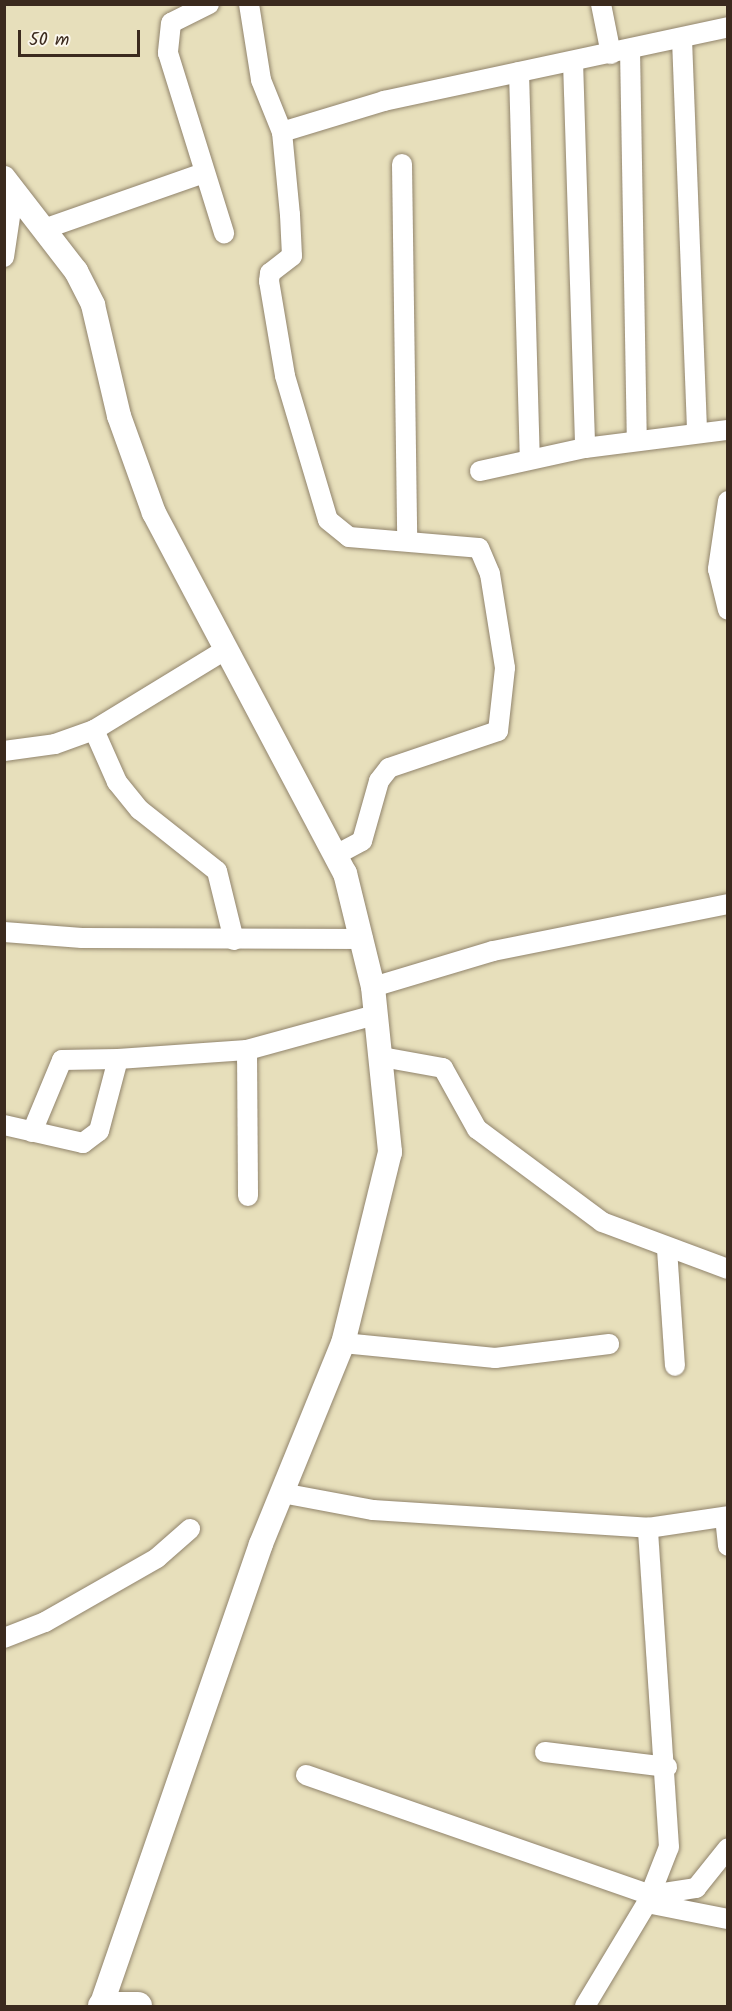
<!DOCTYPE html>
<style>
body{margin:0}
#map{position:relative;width:732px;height:2011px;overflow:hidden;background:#e7dfbb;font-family:Kalam,sans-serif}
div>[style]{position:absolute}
.roads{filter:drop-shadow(0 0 2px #91846c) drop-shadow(0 0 2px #91846c)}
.minor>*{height:20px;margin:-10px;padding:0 10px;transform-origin:10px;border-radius:10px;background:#fff}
.major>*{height:24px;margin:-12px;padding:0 12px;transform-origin:12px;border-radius:12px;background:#fff}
.highway>*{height:28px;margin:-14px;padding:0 14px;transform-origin:14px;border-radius:14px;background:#fff}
span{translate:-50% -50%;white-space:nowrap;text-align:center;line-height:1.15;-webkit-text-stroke:5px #fbf7ec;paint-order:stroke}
.frame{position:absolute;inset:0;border:6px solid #3b2a1e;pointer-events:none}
.scale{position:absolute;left:18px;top:30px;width:122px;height:27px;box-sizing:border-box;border:3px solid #3b2a1e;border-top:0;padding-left:8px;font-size:18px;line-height:21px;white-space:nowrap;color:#3b2a1e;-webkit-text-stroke:4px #fbf7ec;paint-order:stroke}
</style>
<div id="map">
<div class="roads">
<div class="minor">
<i style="left:209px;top:4px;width:42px;rotate:153.4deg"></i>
<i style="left:171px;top:23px;width:30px;rotate:96deg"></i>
<i style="left:168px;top:53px;width:189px;rotate:72.7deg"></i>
<i style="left:249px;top:4px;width:77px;rotate:81deg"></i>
<i style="left:261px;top:80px;width:56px;rotate:68deg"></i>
<i style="left:282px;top:132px;width:83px;rotate:84.5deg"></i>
<i style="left:290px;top:215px;width:41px;rotate:87.2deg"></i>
<i style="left:292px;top:256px;width:28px;rotate:142deg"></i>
<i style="left:270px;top:273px;width:8px;rotate:97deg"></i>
<i style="left:269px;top:281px;width:96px;rotate:80.4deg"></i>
<i style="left:285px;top:376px;width:150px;rotate:73.4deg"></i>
<i style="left:328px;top:520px;width:27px;rotate:39deg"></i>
<i style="left:349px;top:537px;width:130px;rotate:4.8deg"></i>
<i style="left:479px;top:548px;width:28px;rotate:67deg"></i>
<i style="left:490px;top:574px;width:95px;rotate:80.9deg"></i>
<i style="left:505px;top:668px;width:63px;rotate:96.3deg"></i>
<i style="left:498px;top:731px;width:115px;rotate:161.3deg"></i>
<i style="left:389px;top:768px;width:16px;rotate:128deg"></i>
<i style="left:379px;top:781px;width:62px;rotate:105.8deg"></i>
<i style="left:362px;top:841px;width:30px;rotate:152deg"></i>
<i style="left:601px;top:4px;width:51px;rotate:78.7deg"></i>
<i style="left:682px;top:39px;width:394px;rotate:87.8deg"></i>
<i style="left:630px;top:49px;width:391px;rotate:89deg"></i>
<i style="left:573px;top:61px;width:387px;rotate:88.2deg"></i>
<i style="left:519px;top:72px;width:387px;rotate:88.4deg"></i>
<i style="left:282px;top:132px;width:107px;rotate:-16.9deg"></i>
<i style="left:384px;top:101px;width:352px;rotate:-12.1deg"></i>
<i style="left:402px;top:164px;width:377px;rotate:89.2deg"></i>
<i style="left:44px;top:229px;width:170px;rotate:-19.3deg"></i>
<i style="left:4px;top:257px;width:68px;rotate:-81.5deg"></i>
<i style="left:480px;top:471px;width:107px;rotate:-12.4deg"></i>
<i style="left:585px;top:448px;width:144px;rotate:-7.2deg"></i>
<i style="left:728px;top:501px;width:69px;rotate:98.4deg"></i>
<i style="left:718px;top:569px;width:42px;rotate:76.3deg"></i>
<i style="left:94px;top:730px;width:57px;rotate:66.1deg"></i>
<i style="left:117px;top:782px;width:36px;rotate:51deg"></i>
<i style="left:140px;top:810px;width:98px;rotate:38.4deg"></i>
<i style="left:217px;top:871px;width:71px;rotate:76.2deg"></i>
<i style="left:4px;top:751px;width:51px;rotate:-7.8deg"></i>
<i style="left:55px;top:744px;width:41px;rotate:-19.7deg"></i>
<i style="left:94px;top:730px;width:153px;rotate:-31.4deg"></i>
<i style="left:4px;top:932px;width:78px;rotate:4.4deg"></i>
<i style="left:82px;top:938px;width:281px;rotate:0.2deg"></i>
<i style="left:373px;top:987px;width:125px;rotate:-16.7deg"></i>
<i style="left:493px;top:951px;width:240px;rotate:-11.3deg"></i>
<i style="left:247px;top:1050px;width:146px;rotate:89.6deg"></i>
<i style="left:382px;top:1057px;width:62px;rotate:10.2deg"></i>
<i style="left:443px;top:1068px;width:70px;rotate:60.9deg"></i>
<i style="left:477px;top:1129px;width:156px;rotate:36.6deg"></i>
<i style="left:602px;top:1222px;width:134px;rotate:20.5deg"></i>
<i style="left:4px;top:1125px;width:81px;rotate:12.8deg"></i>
<i style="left:83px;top:1143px;width:20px;rotate:-37deg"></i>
<i style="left:99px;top:1131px;width:74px;rotate:-75.2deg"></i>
<i style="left:118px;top:1059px;width:129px;rotate:-4deg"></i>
<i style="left:247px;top:1050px;width:133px;rotate:-15.3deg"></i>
<i style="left:32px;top:1132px;width:78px;rotate:-67.4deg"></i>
<i style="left:62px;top:1060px;width:56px;rotate:-1deg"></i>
<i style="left:667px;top:1249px;width:117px;rotate:86.1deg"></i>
<i style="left:343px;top:1343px;width:153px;rotate:5.6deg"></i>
<i style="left:495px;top:1358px;width:115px;rotate:-7deg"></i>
<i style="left:282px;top:1493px;width:93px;rotate:10.6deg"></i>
<i style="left:373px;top:1510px;width:276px;rotate:3.7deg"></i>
<i style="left:648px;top:1528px;width:81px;rotate:-8.5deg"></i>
<i style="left:725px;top:1517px;width:29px;rotate:84deg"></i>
<i style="left:4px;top:1638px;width:44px;rotate:-21.3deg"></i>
<i style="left:45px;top:1622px;width:129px;rotate:-29.7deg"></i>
<i style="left:157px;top:1558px;width:44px;rotate:-41.3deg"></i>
<i style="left:545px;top:1752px;width:123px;rotate:7deg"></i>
<i style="left:306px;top:1775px;width:365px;rotate:19.2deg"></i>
<i style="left:651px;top:1895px;width:46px;rotate:-8.8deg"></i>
<i style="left:696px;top:1888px;width:51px;rotate:-51.3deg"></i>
<i style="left:647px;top:1903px;width:83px;rotate:11.2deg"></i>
<i style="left:585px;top:2006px;width:120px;rotate:-59deg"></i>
<i style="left:647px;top:1903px;width:60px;rotate:-68.6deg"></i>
<i style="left:669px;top:1847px;width:320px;rotate:-93.8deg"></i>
</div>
<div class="major">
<i style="left:4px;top:178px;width:118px;rotate:52.3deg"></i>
<i style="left:76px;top:271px;width:38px;rotate:63deg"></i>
<i style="left:93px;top:305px;width:114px;rotate:76.8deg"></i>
<i style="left:119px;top:416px;width:103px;rotate:70.2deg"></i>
<i style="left:154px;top:513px;width:408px;rotate:62.1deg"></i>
<i style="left:345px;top:873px;width:117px;rotate:76.2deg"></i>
<i style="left:373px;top:987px;width:166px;rotate:84.1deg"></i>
<i style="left:390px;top:1152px;width:197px;rotate:103.8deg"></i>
<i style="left:343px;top:1343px;width:217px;rotate:112.2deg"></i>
<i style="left:261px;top:1544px;width:489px;rotate:109.1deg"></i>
</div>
<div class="highway">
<i style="left:102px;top:2006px;width:36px"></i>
</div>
</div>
<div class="frame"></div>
<div class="scale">50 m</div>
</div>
